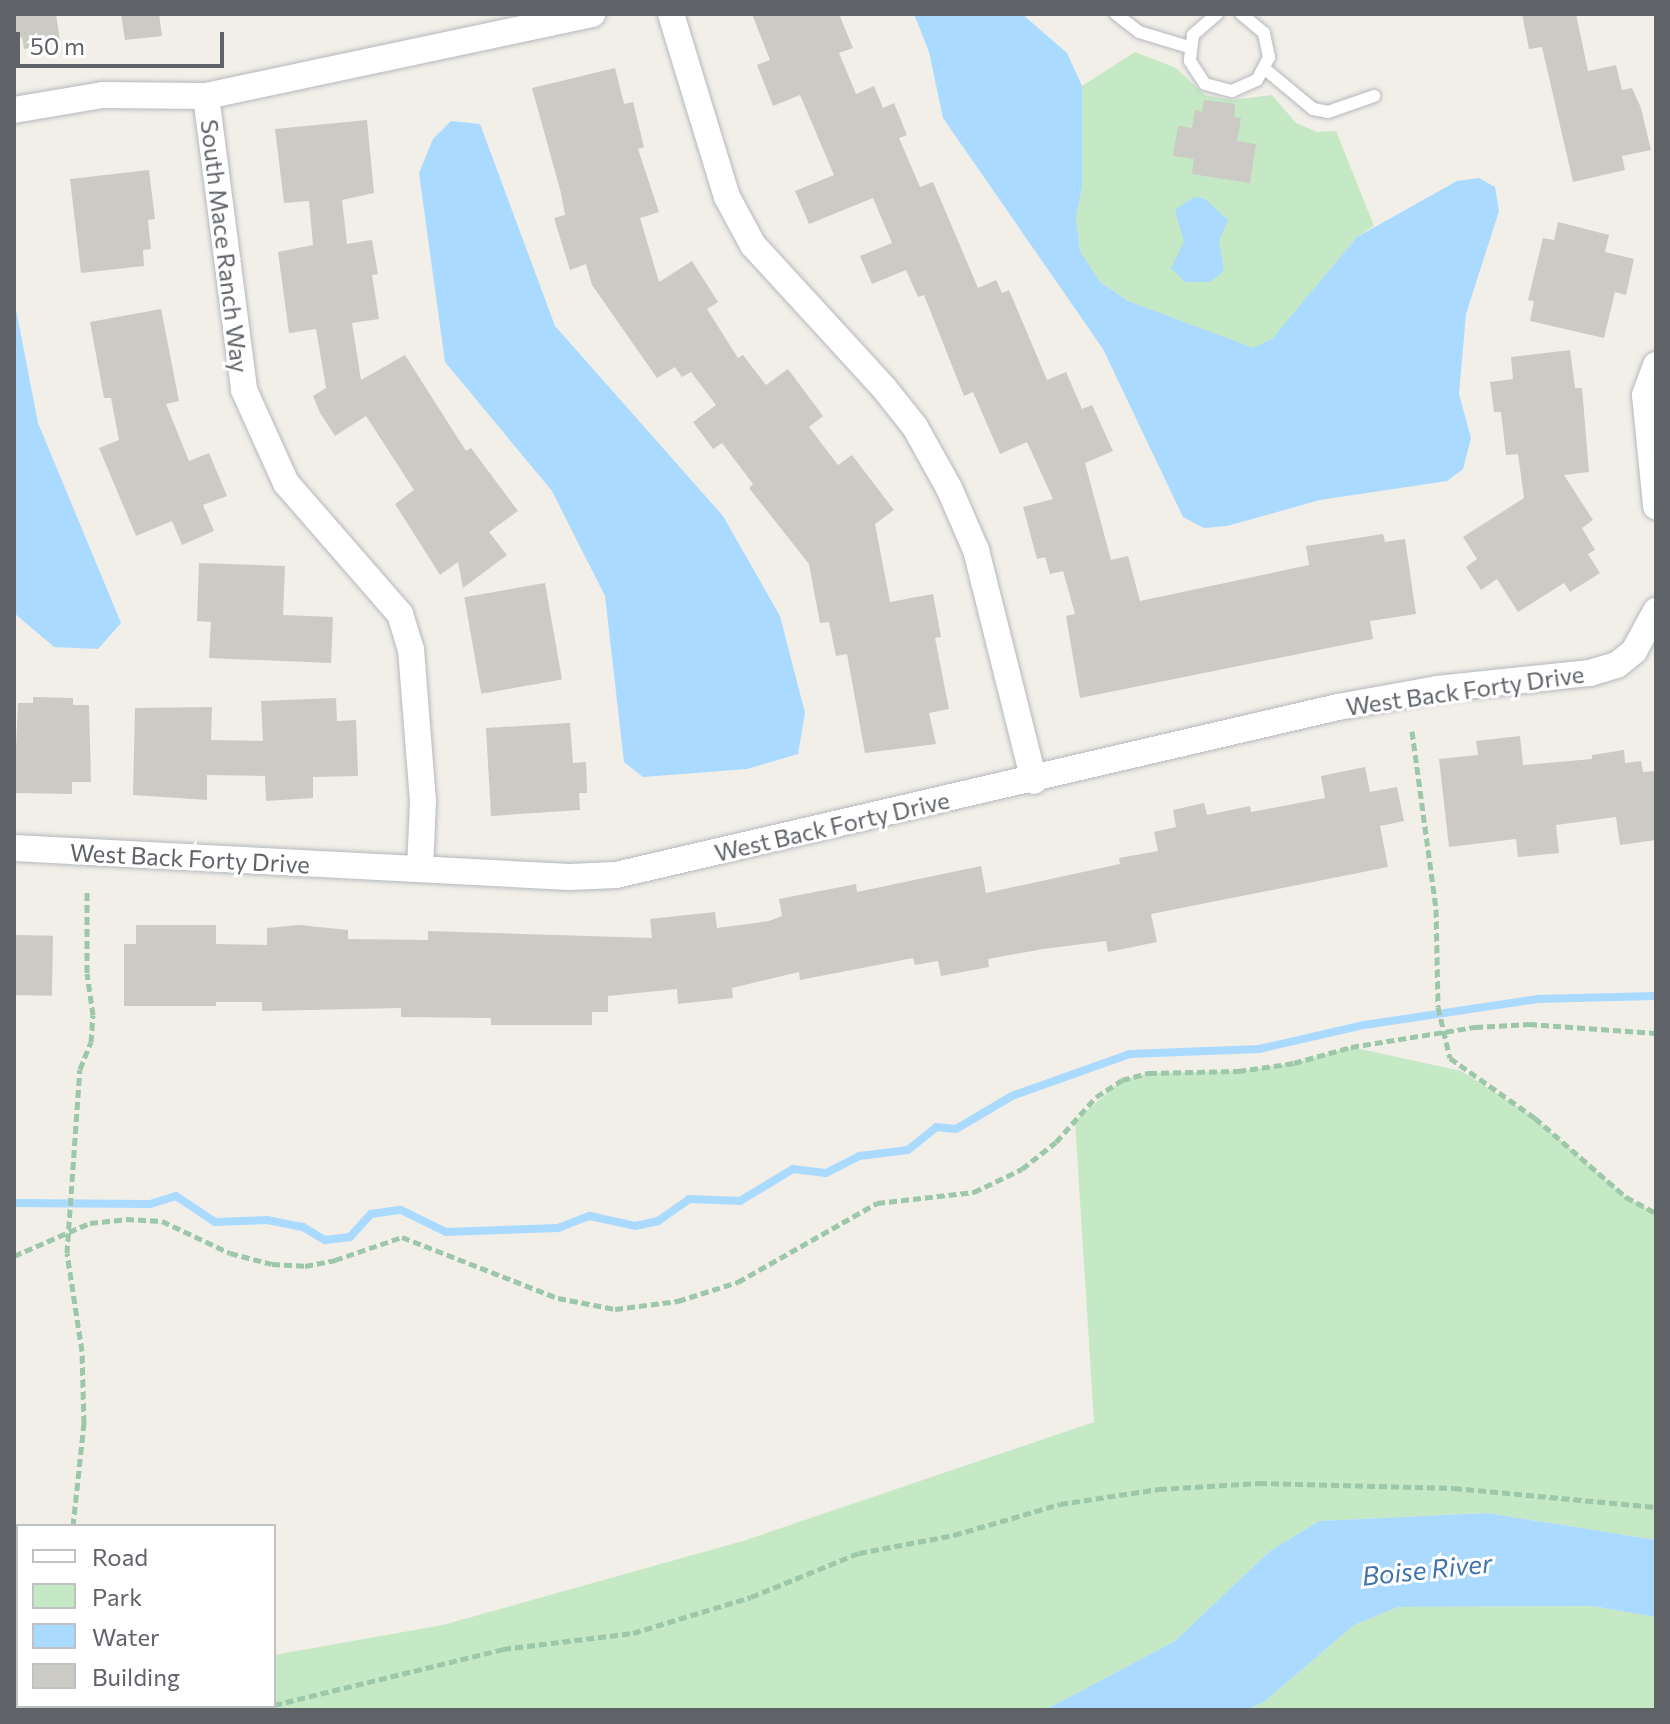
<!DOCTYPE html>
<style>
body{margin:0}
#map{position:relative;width:1670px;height:1724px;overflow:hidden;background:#f1efe8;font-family:Commissioner,sans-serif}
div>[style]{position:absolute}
.green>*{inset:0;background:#c5e8c5}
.water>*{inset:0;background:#aadaff}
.stream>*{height:8px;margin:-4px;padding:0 4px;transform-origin:4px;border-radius:4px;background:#aadaff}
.building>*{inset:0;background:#cccac5;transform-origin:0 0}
.path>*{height:5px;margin-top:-2.5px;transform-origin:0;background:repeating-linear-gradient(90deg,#9cc7a9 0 8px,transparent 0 12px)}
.roads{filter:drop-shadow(0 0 2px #b5b8bc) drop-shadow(0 0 2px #b5b8bc)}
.service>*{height:12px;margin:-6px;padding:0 6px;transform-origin:6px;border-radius:6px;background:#fff}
.minor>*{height:26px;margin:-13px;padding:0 13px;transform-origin:13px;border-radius:13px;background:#fff}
span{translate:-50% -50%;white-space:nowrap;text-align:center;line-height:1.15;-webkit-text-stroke:6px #fff;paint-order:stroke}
.street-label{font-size:24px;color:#5f6368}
.water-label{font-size:26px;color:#4174aa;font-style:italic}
.frame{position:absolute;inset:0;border:16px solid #5f6368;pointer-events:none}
.legend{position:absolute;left:16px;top:1524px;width:260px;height:184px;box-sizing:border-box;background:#fff;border:2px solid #bfc1c3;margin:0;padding:10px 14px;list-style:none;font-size:24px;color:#5f6368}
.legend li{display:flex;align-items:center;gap:16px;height:40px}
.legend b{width:40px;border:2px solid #bfc1c3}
.scale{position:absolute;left:16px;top:32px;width:208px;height:36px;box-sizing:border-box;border:4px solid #5f6368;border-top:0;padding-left:10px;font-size:24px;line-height:28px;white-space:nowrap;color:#5f6368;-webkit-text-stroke:6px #fff;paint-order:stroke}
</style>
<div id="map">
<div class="green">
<i style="clip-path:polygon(1135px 52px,1176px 68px,1205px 95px,1232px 100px,1272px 95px,1296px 123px,1317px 132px,1336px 131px,1374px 226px,1357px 237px,1272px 340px,1253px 349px,1128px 301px,1100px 282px,1080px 251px,1076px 218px,1082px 187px,1082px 86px)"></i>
<i style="clip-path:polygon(1351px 1047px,1461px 1071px,1535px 1118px,1626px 1197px,1656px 1213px,1656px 1540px,1487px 1513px,1319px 1521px,1270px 1551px,1175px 1641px,1045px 1710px,14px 1710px,14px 1646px,18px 1706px,274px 1706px,274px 1655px,443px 1625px,743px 1541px,1094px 1422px,1075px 1121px,1122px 1080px,1149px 1073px,1238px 1071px,1294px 1063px)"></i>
<i style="clip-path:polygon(1593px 1606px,1656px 1617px,1656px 1710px,1246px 1710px,1264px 1702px,1354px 1625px,1398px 1607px)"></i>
</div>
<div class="water">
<i style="clip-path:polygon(914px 14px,1022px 14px,1067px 53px,1082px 86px,1082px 187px,1076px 218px,1080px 251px,1100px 282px,1128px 301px,1253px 348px,1272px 339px,1357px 237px,1457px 181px,1479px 178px,1495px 187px,1499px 211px,1466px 314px,1459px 394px,1471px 438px,1463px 469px,1447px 481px,1320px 500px,1227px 526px,1204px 528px,1183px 517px,1103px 349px,943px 118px,929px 52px)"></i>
<i style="clip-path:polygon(451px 121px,480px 124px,555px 326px,723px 516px,780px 616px,805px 713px,798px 754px,747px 769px,643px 777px,624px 762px,605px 596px,552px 491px,445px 362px,419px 173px,433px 139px)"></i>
<i style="clip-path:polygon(1194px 197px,1205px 199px,1228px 220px,1219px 241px,1224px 271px,1210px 282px,1185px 282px,1171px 268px,1184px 242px,1175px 210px)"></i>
<i style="clip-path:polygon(14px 299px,38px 423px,121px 623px,98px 649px,54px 647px,14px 613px)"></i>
<i style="clip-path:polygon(1487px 1513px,1656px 1540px,1656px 1617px,1593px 1606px,1398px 1607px,1354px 1625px,1264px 1702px,1246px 1710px,1045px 1710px,1175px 1641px,1270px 1551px,1319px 1521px)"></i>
</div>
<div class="stream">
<i style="left:14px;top:1203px;width:136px;rotate:0.4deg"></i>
<i style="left:150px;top:1204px;width:27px;rotate:-17deg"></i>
<i style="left:176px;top:1196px;width:47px;rotate:33.7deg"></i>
<i style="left:215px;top:1222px;width:52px;rotate:-2.2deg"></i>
<i style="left:267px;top:1220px;width:37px;rotate:11deg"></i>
<i style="left:303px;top:1227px;width:26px;rotate:31deg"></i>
<i style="left:325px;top:1240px;width:25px;rotate:-7deg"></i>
<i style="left:350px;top:1237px;width:31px;rotate:-48deg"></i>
<i style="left:371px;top:1214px;width:30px;rotate:-8deg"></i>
<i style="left:401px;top:1210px;width:50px;rotate:26.1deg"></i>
<i style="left:446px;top:1232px;width:112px;rotate:-2deg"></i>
<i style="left:558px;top:1228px;width:34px;rotate:-21deg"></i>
<i style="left:590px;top:1216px;width:46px;rotate:12.5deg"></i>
<i style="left:635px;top:1226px;width:24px;rotate:-12deg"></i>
<i style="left:658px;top:1221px;width:38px;rotate:-35deg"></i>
<i style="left:689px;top:1199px;width:51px;rotate:2.2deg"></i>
<i style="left:740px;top:1201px;width:62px;rotate:-31.1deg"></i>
<i style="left:793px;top:1169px;width:33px;rotate:7deg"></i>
<i style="left:826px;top:1173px;width:38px;rotate:-27deg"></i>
<i style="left:860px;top:1156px;width:48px;rotate:-7.1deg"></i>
<i style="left:908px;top:1150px;width:36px;rotate:-39deg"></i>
<i style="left:936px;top:1127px;width:20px;rotate:6deg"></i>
<i style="left:956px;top:1129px;width:65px;rotate:-30.5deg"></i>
<i style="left:1012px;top:1096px;width:125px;rotate:-19.6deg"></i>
<i style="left:1130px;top:1054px;width:129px;rotate:-2.2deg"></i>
<i style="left:1259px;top:1049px;width:108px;rotate:-12.9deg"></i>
<i style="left:1364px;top:1025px;width:175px;rotate:-8.5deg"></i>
<i style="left:1537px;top:999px;width:119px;rotate:-1.4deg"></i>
</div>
<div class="building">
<i style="clip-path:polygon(14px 14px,56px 14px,60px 41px,24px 49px,22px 37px,14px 39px)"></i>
<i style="clip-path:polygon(121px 14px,159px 14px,162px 36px,125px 40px)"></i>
<i style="clip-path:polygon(752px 14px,839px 14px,853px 48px,839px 53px,856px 94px,874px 86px,883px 108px,894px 103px,907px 135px,899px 138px,920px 187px,933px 182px,978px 288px,996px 280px,1002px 293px,1009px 290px,1047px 380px,1066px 372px,1082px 409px,1092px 405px,1113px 451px,1085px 463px,1111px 560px,1128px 556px,1140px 601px,1309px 565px,1306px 546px,1383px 534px,1385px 542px,1405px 539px,1416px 614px,1370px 621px,1373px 639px,1080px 698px,1066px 616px,1075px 614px,1063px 571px,1050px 574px,1045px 557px,1037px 559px,1023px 507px,1053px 499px,1027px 442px,1000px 454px,973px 392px,964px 396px,924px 295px,918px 297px,906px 270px,872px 284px,860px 256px,892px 243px,873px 198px,809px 224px,795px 191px,834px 175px,800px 95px,773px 106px,757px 65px,770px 60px)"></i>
<i style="clip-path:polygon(1522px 14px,1576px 14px,1588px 71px,1616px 65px,1622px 90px,1632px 88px,1641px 108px,1651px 150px,1622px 156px,1625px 170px,1573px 182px,1542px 47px,1529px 49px)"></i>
<i style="clip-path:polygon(615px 68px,624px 104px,633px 102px,644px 147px,638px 149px,659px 212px,640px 218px,659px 282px,692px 261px,718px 302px,707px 309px,738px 358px,743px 355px,766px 385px,788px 369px,823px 416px,809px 427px,838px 465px,852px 455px,894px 510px,875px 524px,890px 602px,933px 594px,941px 637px,935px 638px,949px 709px,929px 713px,936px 744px,865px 753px,847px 654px,836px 656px,829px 622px,820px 623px,809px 564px,749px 488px,753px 484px,722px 443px,713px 449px,693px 422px,716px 405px,691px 372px,682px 377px,675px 367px,657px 378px,592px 285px,586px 264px,570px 270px,554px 218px,565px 215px,561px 193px,532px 88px)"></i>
<i style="clip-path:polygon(1204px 100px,1235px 104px,1234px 117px,1241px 118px,1237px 141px,1256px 144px,1250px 183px,1192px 174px,1194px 159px,1173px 156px,1178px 126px,1192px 128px,1195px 110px,1202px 112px)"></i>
<i style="clip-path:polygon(367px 120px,374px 193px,342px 200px,347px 244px,372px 240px,378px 274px,372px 275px,379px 319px,352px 323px,361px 380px,405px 355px,466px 451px,471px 448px,518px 511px,489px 532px,507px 555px,463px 588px,458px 562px,440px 575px,395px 504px,414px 490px,366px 416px,335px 436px,320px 413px,313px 396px,326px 388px,316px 329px,289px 333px,278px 252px,313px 245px,309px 201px,284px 203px,275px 129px)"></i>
<i style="clip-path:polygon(149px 170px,155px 219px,148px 220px,151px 249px,143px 250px,144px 266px,81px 273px,70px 179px)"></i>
<i style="clip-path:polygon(1558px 222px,1609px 235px,1605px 252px,1634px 259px,1626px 295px,1615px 292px,1604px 338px,1530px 321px,1534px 301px,1528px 300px,1543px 238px,1554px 240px)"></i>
<i style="clip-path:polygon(161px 309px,179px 401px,166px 404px,189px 461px,209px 453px,227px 496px,203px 505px,214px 531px,182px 545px,172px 521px,136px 536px,99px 448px,119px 440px,111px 398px,104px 398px,90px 322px)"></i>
<i style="clip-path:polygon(1570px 350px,1575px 388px,1582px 388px,1589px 472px,1564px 475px,1593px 520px,1582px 528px,1595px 550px,1588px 554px,1600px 573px,1570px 592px,1564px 583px,1518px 612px,1497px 579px,1481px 590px,1466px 567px,1477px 559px,1463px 537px,1524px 498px,1518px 454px,1506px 455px,1501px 412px,1494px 412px,1490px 382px,1513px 379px,1511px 357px)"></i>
<i style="clip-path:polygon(199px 563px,285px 566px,283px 615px,333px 617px,331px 663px,209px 658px,211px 622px,197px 621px)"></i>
<i style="left:545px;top:583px;width:98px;height:82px;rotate:80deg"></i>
<i style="clip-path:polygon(33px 697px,73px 698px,73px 705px,89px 705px,91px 782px,72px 782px,72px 794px,14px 793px,18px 703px,33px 703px)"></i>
<i style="clip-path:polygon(336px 698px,337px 721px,356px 720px,358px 776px,313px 777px,313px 798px,266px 801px,265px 776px,207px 775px,207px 800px,133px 795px,135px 708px,212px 707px,211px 740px,263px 741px,261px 701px)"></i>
<i style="clip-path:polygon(570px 723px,573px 763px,586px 762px,587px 793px,579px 793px,580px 810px,491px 816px,486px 728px)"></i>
<i style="clip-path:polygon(1520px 736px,1523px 765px,1592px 759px,1592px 755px,1624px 750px,1625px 763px,1641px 761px,1643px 772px,1656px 771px,1656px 840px,1620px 845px,1616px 817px,1556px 825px,1559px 853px,1518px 857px,1516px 839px,1449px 847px,1439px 759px,1478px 755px,1476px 741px)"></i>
<i style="clip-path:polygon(1365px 767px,1370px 792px,1397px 787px,1404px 821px,1380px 826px,1388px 867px,1151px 914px,1157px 942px,1108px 952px,1106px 941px,1043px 949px,988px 959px,989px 967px,941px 976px,938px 961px,915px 965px,913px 958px,800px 980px,799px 972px,732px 988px,733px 998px,678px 1004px,677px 989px,608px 996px,608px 1012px,592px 1012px,592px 1025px,491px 1025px,491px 1018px,401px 1017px,401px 1008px,262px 1011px,262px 1002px,216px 1002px,216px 1006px,124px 1006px,124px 944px,136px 944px,136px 925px,216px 925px,216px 944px,267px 945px,267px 928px,299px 925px,348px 930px,348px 939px,428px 940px,428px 931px,652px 938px,650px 919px,715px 912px,717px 928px,769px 921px,782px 916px,779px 899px,856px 884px,857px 892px,981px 866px,986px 893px,1120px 864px,1119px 858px,1158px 851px,1154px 832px,1176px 827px,1173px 810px,1204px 803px,1207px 815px,1250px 806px,1251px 812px,1325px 798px,1321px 776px)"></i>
<i style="left:14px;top:935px;width:39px;height:60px;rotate:1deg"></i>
</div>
<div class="path">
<i style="left:1412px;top:731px;width:180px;rotate:82.3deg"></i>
<i style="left:1436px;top:909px;width:98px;rotate:88.8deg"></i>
<i style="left:1438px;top:1007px;width:52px;rotate:76.8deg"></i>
<i style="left:1450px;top:1058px;width:104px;rotate:35.2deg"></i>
<i style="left:1535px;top:1118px;width:121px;rotate:41deg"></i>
<i style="left:1626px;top:1197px;width:34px;rotate:28deg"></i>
<i style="left:14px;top:1256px;width:83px;rotate:-23.5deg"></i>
<i style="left:90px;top:1223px;width:36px;rotate:-6deg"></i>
<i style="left:126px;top:1219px;width:36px;rotate:3deg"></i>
<i style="left:162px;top:1221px;width:75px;rotate:25.2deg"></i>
<i style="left:230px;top:1253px;width:43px;rotate:14.7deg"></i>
<i style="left:272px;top:1264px;width:33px;rotate:3deg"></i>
<i style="left:305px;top:1266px;width:31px;rotate:-11deg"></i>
<i style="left:335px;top:1260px;width:71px;rotate:-18.9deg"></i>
<i style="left:402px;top:1237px;width:168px;rotate:21.4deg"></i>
<i style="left:558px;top:1298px;width:58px;rotate:10.9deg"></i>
<i style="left:615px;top:1309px;width:64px;rotate:-7.2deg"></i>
<i style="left:678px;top:1301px;width:63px;rotate:-17.6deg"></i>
<i style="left:738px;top:1282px;width:160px;rotate:-29.6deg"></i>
<i style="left:877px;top:1203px;width:98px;rotate:-6.5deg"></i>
<i style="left:974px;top:1192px;width:53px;rotate:-25.6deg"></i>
<i style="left:1022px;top:1169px;width:43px;rotate:-38.5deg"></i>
<i style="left:1056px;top:1142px;width:60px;rotate:-48.4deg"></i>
<i style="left:1096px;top:1097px;width:31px;rotate:-33deg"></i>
<i style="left:1122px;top:1080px;width:28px;rotate:-15deg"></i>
<i style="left:1149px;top:1073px;width:89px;rotate:-1.3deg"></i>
<i style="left:1238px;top:1071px;width:57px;rotate:-8.1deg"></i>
<i style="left:1294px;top:1063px;width:59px;rotate:-15.7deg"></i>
<i style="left:1351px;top:1047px;width:126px;rotate:-9.2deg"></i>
<i style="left:1475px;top:1027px;width:54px;rotate:-3.2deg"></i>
<i style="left:1529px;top:1024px;width:127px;rotate:4.1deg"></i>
<i style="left:73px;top:1526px;width:104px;rotate:-83.9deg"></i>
<i style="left:84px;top:1423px;width:72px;rotate:-91.6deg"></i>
<i style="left:82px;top:1351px;width:99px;rotate:-98.7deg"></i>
<i style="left:67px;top:1253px;width:184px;rotate:-86deg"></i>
<i style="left:80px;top:1069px;width:29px;rotate:-68deg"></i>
<i style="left:91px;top:1042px;width:27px;rotate:-86deg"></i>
<i style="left:93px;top:1015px;width:42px;rotate:-98.1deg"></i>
<i style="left:87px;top:973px;width:84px;rotate:-90deg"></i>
<i style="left:14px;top:1702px;width:4px;rotate:14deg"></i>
<i style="left:274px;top:1705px;width:236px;rotate:-13.7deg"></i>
<i style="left:503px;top:1649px;width:131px;rotate:-7deg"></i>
<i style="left:633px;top:1633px;width:123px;rotate:-17deg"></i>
<i style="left:751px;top:1597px;width:117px;rotate:-22.2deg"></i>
<i style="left:859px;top:1553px;width:97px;rotate:-10.7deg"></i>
<i style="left:954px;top:1535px;width:110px;rotate:-16.3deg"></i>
<i style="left:1060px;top:1504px;width:100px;rotate:-8.6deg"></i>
<i style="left:1159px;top:1489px;width:100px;rotate:-3.4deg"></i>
<i style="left:1259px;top:1483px;width:195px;rotate:1.5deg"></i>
<i style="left:1454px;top:1488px;width:203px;rotate:5.4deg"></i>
<i style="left:29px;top:1706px;width:16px;rotate:15deg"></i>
<i style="left:68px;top:1706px;width:4px;rotate:90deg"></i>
<i style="left:241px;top:1710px;width:25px;rotate:-9deg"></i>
</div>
<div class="roads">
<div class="service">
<i style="left:1116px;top:14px;width:29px;rotate:38deg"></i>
<i style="left:1139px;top:32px;width:52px;rotate:16.7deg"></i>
<i style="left:1217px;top:14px;width:32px;rotate:139deg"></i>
<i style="left:1193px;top:35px;width:26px;rotate:97deg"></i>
<i style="left:1190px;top:61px;width:27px;rotate:57deg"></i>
<i style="left:1205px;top:84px;width:28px;rotate:15deg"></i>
<i style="left:1232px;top:91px;width:27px;rotate:-24deg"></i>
<i style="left:1257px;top:80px;width:26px;rotate:-62deg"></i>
<i style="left:1269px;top:57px;width:25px;rotate:-102deg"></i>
<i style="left:1264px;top:33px;width:30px;rotate:-140deg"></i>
<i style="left:1265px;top:69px;width:62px;rotate:39.8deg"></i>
<i style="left:1313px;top:109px;width:15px;rotate:11deg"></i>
<i style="left:1328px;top:112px;width:49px;rotate:-19.2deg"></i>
</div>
<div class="minor">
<i style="left:671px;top:14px;width:191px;rotate:73deg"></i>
<i style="left:727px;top:197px;width:55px;rotate:61.6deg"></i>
<i style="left:753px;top:245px;width:194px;rotate:47.5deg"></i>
<i style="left:884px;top:388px;width:50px;rotate:51.5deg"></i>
<i style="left:915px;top:427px;width:70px;rotate:60.9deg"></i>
<i style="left:949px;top:488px;width:68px;rotate:66.5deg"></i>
<i style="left:976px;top:550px;width:238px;rotate:75.9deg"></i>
<i style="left:206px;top:96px;width:296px;rotate:82.6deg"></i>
<i style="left:244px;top:390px;width:102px;rotate:65.7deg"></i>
<i style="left:286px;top:483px;width:174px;rotate:49deg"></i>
<i style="left:400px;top:614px;width:37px;rotate:73deg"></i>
<i style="left:411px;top:649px;width:152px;rotate:85.5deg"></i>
<i style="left:423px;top:801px;width:68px;rotate:92.5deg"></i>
<i style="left:14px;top:110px;width:90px;rotate:-9.6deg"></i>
<i style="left:103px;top:95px;width:103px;rotate:0.6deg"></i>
<i style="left:206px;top:96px;width:395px;rotate:-12deg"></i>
<i style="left:1656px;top:365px;width:32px;rotate:110deg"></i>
<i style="left:1645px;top:395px;width:112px;rotate:84.3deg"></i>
<i style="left:14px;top:848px;width:556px;rotate:2.99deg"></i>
<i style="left:569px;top:877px;width:47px;rotate:-2.4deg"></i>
<i style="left:616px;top:875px;width:741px;rotate:-13.1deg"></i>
<i style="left:1338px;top:707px;width:101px;rotate:-10.3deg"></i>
<i style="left:1437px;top:689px;width:154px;rotate:-6deg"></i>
<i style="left:1590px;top:673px;width:28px;rotate:-17deg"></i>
<i style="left:1617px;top:665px;width:22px;rotate:-39deg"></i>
<i style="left:1634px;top:651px;width:46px;rotate:-61.2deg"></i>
</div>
</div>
<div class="street-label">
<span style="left:225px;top:246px;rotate:83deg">South Mace Ranch Way</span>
<span style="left:1465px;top:690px;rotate:-8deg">West Back Forty Drive</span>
<span style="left:832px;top:826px;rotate:-13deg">West Back Forty Drive</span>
<span style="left:190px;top:858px;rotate:3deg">West Back Forty Drive</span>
</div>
<div class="water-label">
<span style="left:1427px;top:1569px;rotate:-6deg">Boise River</span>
</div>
<div class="frame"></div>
<ul class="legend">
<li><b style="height:10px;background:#fff"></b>Road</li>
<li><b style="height:22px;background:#c5e8c5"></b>Park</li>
<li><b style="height:22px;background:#aadaff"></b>Water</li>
<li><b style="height:22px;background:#cccac5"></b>Building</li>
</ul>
<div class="scale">50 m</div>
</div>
